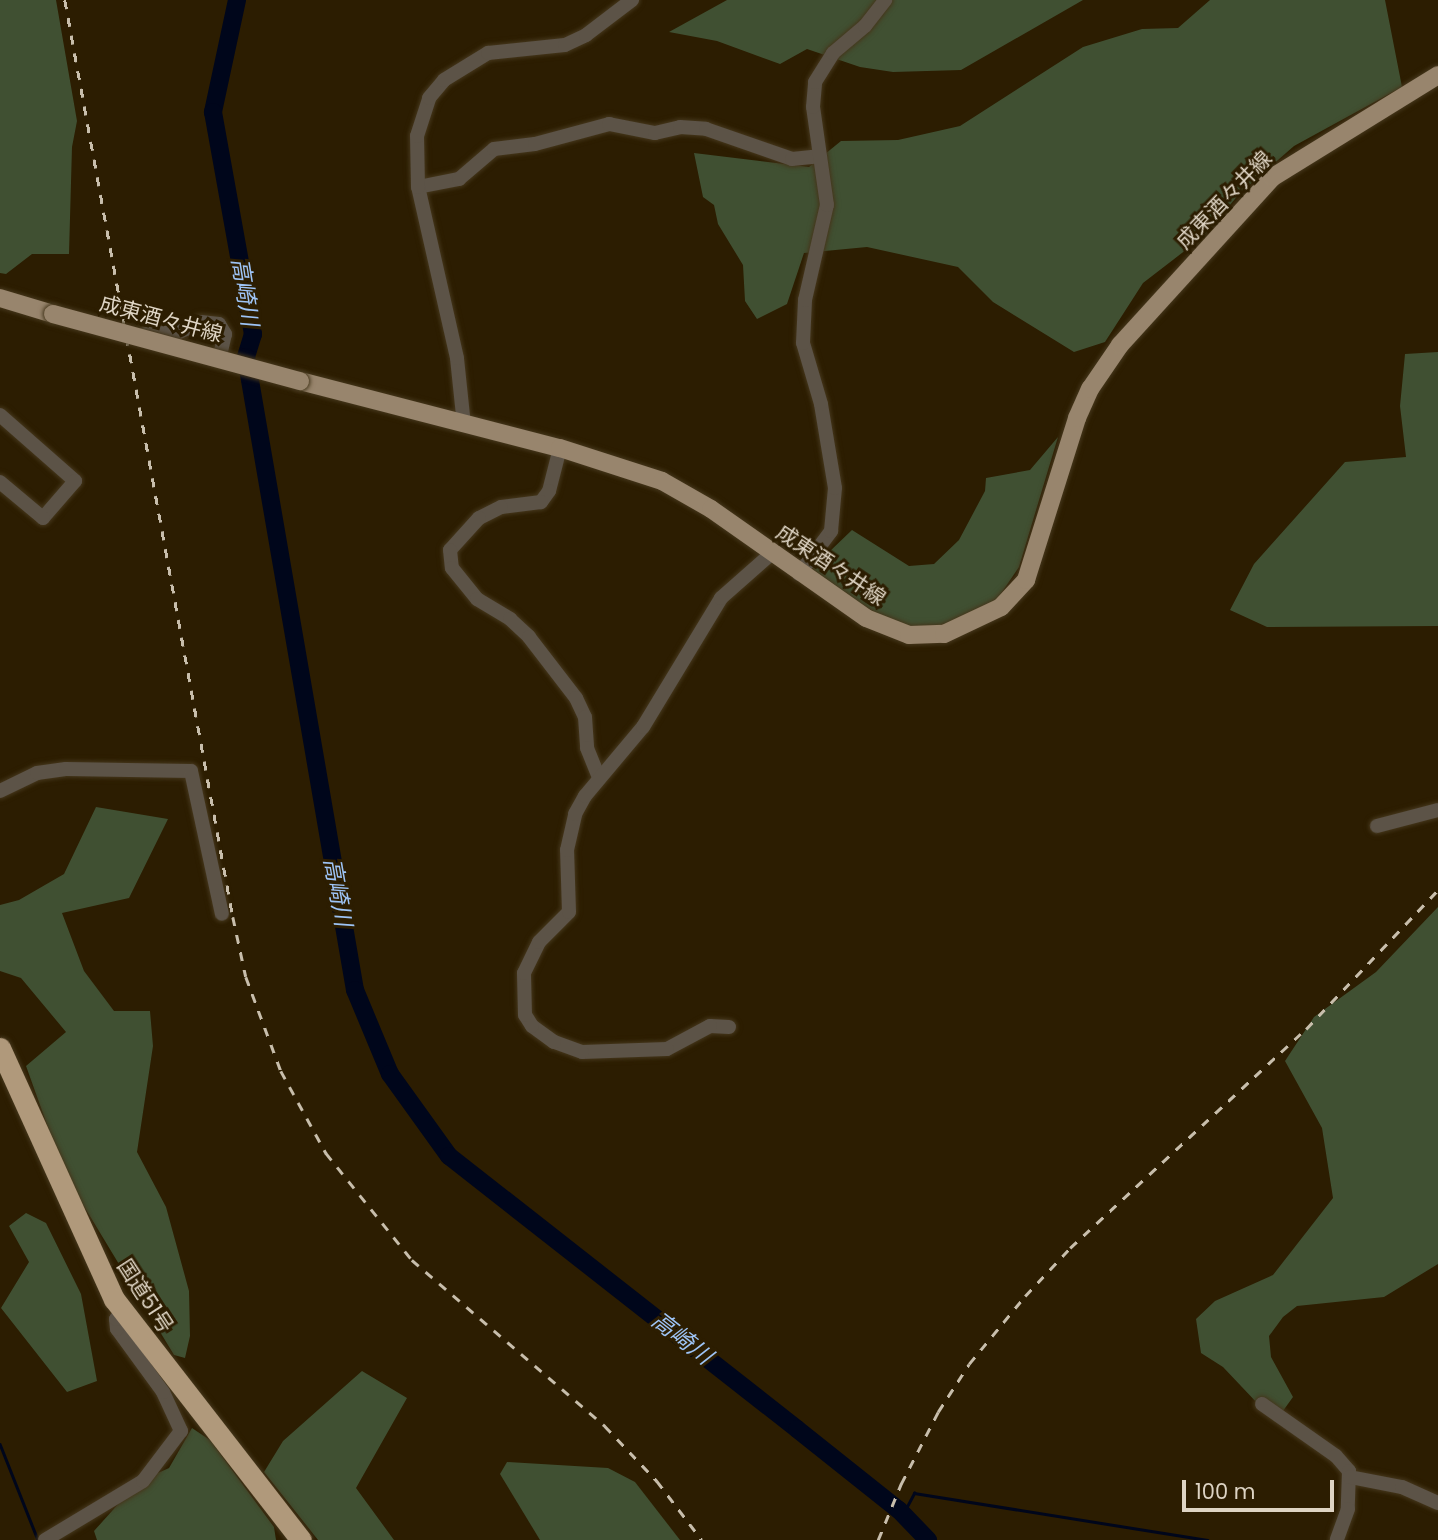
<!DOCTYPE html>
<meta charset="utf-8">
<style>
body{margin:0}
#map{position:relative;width:1438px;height:1540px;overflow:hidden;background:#2c1d01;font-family:Poppins,"Noto Sans JP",sans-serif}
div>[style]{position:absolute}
.forest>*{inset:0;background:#405032}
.stream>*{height:2.5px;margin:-1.25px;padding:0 1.25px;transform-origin:1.25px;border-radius:1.25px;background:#00061b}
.river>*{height:18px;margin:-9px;padding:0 9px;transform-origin:9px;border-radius:9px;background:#00061b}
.roads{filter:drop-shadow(0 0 2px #45371c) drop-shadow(0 0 2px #45371c)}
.minor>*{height:14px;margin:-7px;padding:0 7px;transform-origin:7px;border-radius:7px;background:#5c5347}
.major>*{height:18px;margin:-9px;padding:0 9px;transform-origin:9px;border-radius:9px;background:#98856d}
.highway>*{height:21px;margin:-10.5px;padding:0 10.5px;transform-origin:10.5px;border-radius:10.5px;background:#b0997b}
.rail>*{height:2.5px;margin-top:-1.25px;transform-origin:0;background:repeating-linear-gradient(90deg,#c8beac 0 9px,transparent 0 18px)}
.bridges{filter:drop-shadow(0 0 2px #45371c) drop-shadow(0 0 2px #45371c)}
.major-bridge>*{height:18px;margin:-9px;padding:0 9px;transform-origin:9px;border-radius:9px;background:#98856d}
span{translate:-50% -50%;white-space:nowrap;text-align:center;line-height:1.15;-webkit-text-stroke:6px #2c1d01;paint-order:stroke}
.street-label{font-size:21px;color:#ded4c4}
.water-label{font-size:23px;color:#9ec4f6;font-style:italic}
.scale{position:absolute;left:1182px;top:1480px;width:152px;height:32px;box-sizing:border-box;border:4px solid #ded4c4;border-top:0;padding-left:9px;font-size:21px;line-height:24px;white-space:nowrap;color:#ded4c4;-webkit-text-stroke:5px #2c1d01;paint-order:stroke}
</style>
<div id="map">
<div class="forest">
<i style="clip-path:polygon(0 0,56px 0,77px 121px,72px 147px,69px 254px,32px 254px,6px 274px,0 273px)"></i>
<i style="clip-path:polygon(727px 0,1083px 0,961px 70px,893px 72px,860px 67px,807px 49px,780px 64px,717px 41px,669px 32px)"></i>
<i style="clip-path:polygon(1210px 0,1385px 0,1402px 87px,1294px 146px,1240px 193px,1204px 236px,1143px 283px,1105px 342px,1074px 352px,993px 302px,958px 267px,867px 247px,804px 253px,787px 304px,757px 319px,745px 301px,743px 265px,718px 224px,714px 205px,703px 197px,694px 153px,809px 167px,841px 141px,898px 140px,960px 126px,1083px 47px,1142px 29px,1178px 28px)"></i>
<i style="clip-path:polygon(1438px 352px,1438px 626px,1267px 627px,1230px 610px,1254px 564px,1345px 462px,1406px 457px,1400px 406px,1405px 354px)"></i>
<i style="clip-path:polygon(1058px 437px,1019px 567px,998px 598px,973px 614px,940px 625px,902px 627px,806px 574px,852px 530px,909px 566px,934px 564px,959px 540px,985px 491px,986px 478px,1030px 470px)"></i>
<i style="clip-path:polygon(96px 807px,168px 819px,129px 898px,62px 913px,84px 971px,114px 1011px,150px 1011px,153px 1046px,137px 1152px,166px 1207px,189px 1291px,190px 1336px,185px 1358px,174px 1355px,65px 1175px,26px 1066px,66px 1032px,21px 978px,0 971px,0 905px,19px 900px,64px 874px)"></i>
<i style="clip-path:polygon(1438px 907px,1438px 1264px,1384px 1297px,1297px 1306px,1283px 1317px,1269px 1336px,1271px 1357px,1293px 1397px,1275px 1422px,1223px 1367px,1201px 1353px,1196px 1319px,1215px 1301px,1273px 1275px,1333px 1198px,1322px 1128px,1285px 1061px,1314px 1017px,1376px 972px)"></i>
<i style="clip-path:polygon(26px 1213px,46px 1223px,81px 1294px,97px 1381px,67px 1392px,1px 1308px,29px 1262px,9px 1226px)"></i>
<i style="clip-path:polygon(362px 1371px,407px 1398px,356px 1488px,394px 1540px,318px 1540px,264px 1472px,283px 1441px)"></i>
<i style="clip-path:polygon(192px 1428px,210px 1440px,274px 1527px,276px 1540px,97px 1540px,94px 1531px,138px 1482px,169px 1468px)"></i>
<i style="clip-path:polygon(507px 1462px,608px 1468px,635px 1482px,680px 1540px,540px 1540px,500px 1474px)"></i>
</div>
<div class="stream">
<i style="left:0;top:1444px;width:103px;rotate:68.4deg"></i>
<i style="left:903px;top:1514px;width:24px;rotate:-62deg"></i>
<i style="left:914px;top:1493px;width:297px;rotate:9.1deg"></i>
</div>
<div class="river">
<i style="left:237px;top:0;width:115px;rotate:102.1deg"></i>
<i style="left:213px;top:112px;width:226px;rotate:79.8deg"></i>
<i style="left:253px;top:334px;width:24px;rotate:107deg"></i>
<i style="left:246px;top:357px;width:642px;rotate:80.23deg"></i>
<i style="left:355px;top:990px;width:91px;rotate:67.4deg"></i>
<i style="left:390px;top:1074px;width:101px;rotate:54.3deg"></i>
<i style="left:449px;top:1156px;width:442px;rotate:38.1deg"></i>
<i style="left:797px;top:1429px;width:130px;rotate:38.5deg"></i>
<i style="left:899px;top:1510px;width:42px;rotate:46deg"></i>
</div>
<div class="roads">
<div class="minor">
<i style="left:418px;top:187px;width:42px;rotate:-11deg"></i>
<i style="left:459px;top:179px;width:46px;rotate:-40.6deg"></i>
<i style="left:494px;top:149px;width:41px;rotate:-7deg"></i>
<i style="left:535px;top:144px;width:77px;rotate:-15.1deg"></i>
<i style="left:609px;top:124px;width:47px;rotate:11.1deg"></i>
<i style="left:655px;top:133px;width:26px;rotate:-13deg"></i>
<i style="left:680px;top:127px;width:26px;rotate:4deg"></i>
<i style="left:706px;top:129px;width:91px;rotate:19.2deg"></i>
<i style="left:792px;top:159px;width:27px;rotate:-6deg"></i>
<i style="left:145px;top:334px;width:34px;rotate:-3deg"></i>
<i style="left:179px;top:332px;width:24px;rotate:-24deg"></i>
<i style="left:201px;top:322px;width:18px;rotate:6deg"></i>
<i style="left:219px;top:324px;width:12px;rotate:59deg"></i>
<i style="left:225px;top:334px;width:26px;rotate:103deg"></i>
<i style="left:0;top:415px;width:100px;rotate:41.3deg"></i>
<i style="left:75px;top:481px;width:49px;rotate:130.9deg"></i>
<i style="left:43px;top:518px;width:56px;rotate:-140.1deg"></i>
<i style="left:464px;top:425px;width:67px;rotate:-96deg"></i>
<i style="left:457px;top:358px;width:175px;rotate:-102.8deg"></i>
<i style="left:418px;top:187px;width:51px;rotate:-91.1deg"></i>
<i style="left:417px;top:136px;width:40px;rotate:-72deg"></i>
<i style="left:429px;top:98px;width:23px;rotate:-50deg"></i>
<i style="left:444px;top:80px;width:52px;rotate:-31.5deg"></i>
<i style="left:488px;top:53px;width:77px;rotate:-5.9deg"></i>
<i style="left:565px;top:45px;width:23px;rotate:-25deg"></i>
<i style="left:586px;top:35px;width:58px;rotate:-37.3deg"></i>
<i style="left:560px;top:448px;width:44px;rotate:104.3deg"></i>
<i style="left:549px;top:491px;width:14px;rotate:126deg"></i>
<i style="left:541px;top:502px;width:40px;rotate:172.9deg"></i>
<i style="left:501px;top:507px;width:25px;rotate:153deg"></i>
<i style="left:479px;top:518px;width:43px;rotate:132.2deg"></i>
<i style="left:450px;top:550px;width:18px;rotate:84deg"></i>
<i style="left:452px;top:568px;width:40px;rotate:51deg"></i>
<i style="left:477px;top:599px;width:39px;rotate:31deg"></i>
<i style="left:510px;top:619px;width:26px;rotate:43deg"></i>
<i style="left:529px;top:637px;width:77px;rotate:52.4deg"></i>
<i style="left:576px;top:698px;width:21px;rotate:65deg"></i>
<i style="left:585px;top:717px;width:31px;rotate:86deg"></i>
<i style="left:587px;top:748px;width:31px;rotate:68deg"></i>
<i style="left:799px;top:574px;width:54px;rotate:-53.3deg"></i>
<i style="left:831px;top:531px;width:43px;rotate:-84.7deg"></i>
<i style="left:835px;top:488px;width:85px;rotate:-99.5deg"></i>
<i style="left:821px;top:404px;width:64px;rotate:-106.4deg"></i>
<i style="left:803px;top:343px;width:43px;rotate:-87.3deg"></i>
<i style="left:805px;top:300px;width:98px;rotate:-77deg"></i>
<i style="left:827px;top:205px;width:99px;rotate:-98.1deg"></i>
<i style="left:813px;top:107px;width:25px;rotate:-85deg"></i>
<i style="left:815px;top:82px;width:34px;rotate:-58deg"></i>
<i style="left:833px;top:53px;width:42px;rotate:-40.2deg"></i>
<i style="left:865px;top:26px;width:33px;rotate:-52deg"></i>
<i style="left:0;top:791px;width:41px;rotate:-25.9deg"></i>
<i style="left:37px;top:773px;width:29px;rotate:-8deg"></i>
<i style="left:66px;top:769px;width:125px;rotate:0.9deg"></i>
<i style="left:191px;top:771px;width:146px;rotate:77.8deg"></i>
<i style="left:1377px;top:826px;width:63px;rotate:-14.7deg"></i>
<i style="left:729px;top:1027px;width:19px;rotate:-177deg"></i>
<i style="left:710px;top:1026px;width:49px;rotate:151.9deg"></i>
<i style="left:667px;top:1049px;width:85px;rotate:178deg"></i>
<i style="left:582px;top:1052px;width:30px;rotate:-160deg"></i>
<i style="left:554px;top:1042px;width:27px;rotate:-144deg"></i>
<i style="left:532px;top:1026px;width:13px;rotate:-122deg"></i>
<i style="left:525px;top:1015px;width:42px;rotate:-91.4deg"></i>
<i style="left:524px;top:973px;width:34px;rotate:-64deg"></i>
<i style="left:539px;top:942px;width:42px;rotate:-45deg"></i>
<i style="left:569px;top:912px;width:62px;rotate:-91.8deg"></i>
<i style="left:567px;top:850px;width:37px;rotate:-77deg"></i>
<i style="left:575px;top:814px;width:21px;rotate:-61deg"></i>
<i style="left:585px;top:796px;width:90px;rotate:-50deg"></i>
<i style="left:643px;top:727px;width:151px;rotate:-58.8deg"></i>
<i style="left:721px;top:598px;width:68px;rotate:-41.4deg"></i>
<i style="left:1262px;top:1404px;width:90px;rotate:35.1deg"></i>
<i style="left:1336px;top:1456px;width:20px;rotate:49deg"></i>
<i style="left:1349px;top:1471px;width:38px;rotate:92deg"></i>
<i style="left:1348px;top:1509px;width:33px;rotate:110deg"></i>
<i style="left:1350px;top:1477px;width:53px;rotate:10.9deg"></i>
<i style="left:1402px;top:1487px;width:39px;rotate:24deg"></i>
<i style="left:45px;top:1540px;width:114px;rotate:-31deg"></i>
<i style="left:143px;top:1481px;width:63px;rotate:-52.8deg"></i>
<i style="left:181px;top:1431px;width:43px;rotate:-114.8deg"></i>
<i style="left:163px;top:1392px;width:78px;rotate:-126.1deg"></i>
<i style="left:117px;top:1329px;width:10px;rotate:-96deg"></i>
<i style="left:116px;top:1319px;width:11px;rotate:-49deg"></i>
</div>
<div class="major">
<i style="left:0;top:298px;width:55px;rotate:16.8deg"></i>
<i style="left:300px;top:381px;width:268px;rotate:14.5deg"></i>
<i style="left:560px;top:448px;width:107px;rotate:17.9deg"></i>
<i style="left:662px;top:481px;width:56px;rotate:29.7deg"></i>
<i style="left:711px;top:509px;width:189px;rotate:35.1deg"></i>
<i style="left:866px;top:618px;width:46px;rotate:21.6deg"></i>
<i style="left:909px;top:635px;width:35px;rotate:-2deg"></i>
<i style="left:944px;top:634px;width:63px;rotate:-25.3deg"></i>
<i style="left:1001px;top:607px;width:37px;rotate:-47deg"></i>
<i style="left:1026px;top:580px;width:170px;rotate:-72.5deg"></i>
<i style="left:1077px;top:418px;width:32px;rotate:-66deg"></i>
<i style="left:1090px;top:389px;width:53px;rotate:-55.7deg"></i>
<i style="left:1120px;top:345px;width:227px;rotate:-47.7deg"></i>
<i style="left:1273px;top:177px;width:194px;rotate:-31.7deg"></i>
</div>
<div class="highway">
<i style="left:0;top:1048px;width:276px;rotate:65.6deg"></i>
<i style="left:114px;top:1299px;width:305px;rotate:52.2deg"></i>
</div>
</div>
<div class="rail">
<i style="left:65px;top:0;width:932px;rotate:79.62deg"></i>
<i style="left:233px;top:917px;width:61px;rotate:77.8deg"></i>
<i style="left:246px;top:977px;width:100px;rotate:69.6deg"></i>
<i style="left:281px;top:1071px;width:94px;rotate:61.2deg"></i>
<i style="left:326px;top:1153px;width:137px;rotate:51.2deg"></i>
<i style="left:412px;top:1260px;width:255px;rotate:40.7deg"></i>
<i style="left:605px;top:1426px;width:76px;rotate:46.6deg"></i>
<i style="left:657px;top:1481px;width:74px;rotate:52.7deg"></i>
<i style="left:878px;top:1540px;width:61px;rotate:-67.7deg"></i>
<i style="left:901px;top:1484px;width:81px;rotate:-62.8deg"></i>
<i style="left:938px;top:1412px;width:57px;rotate:-57.1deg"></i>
<i style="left:969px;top:1364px;width:88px;rotate:-50.5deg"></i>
<i style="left:1025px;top:1296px;width:66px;rotate:-46.8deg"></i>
<i style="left:1070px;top:1248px;width:322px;rotate:-42.9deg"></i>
<i style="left:1306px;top:1029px;width:192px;rotate:-46.5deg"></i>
</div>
<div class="bridges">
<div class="major-bridge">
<i style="left:53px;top:314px;width:256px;rotate:15.2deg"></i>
</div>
</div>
<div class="street-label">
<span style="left:1224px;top:200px;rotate:-46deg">成東酒々井線</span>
<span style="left:161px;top:319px;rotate:15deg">成東酒々井線</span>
<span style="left:831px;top:565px;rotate:34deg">成東酒々井線</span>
<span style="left:145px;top:1296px;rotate:57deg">国道51号</span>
</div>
<div class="water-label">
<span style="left:245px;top:292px;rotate:81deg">高崎川</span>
<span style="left:338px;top:892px;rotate:80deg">高崎川</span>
<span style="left:682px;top:1338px;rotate:38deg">高崎川</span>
</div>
<div class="scale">100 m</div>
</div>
